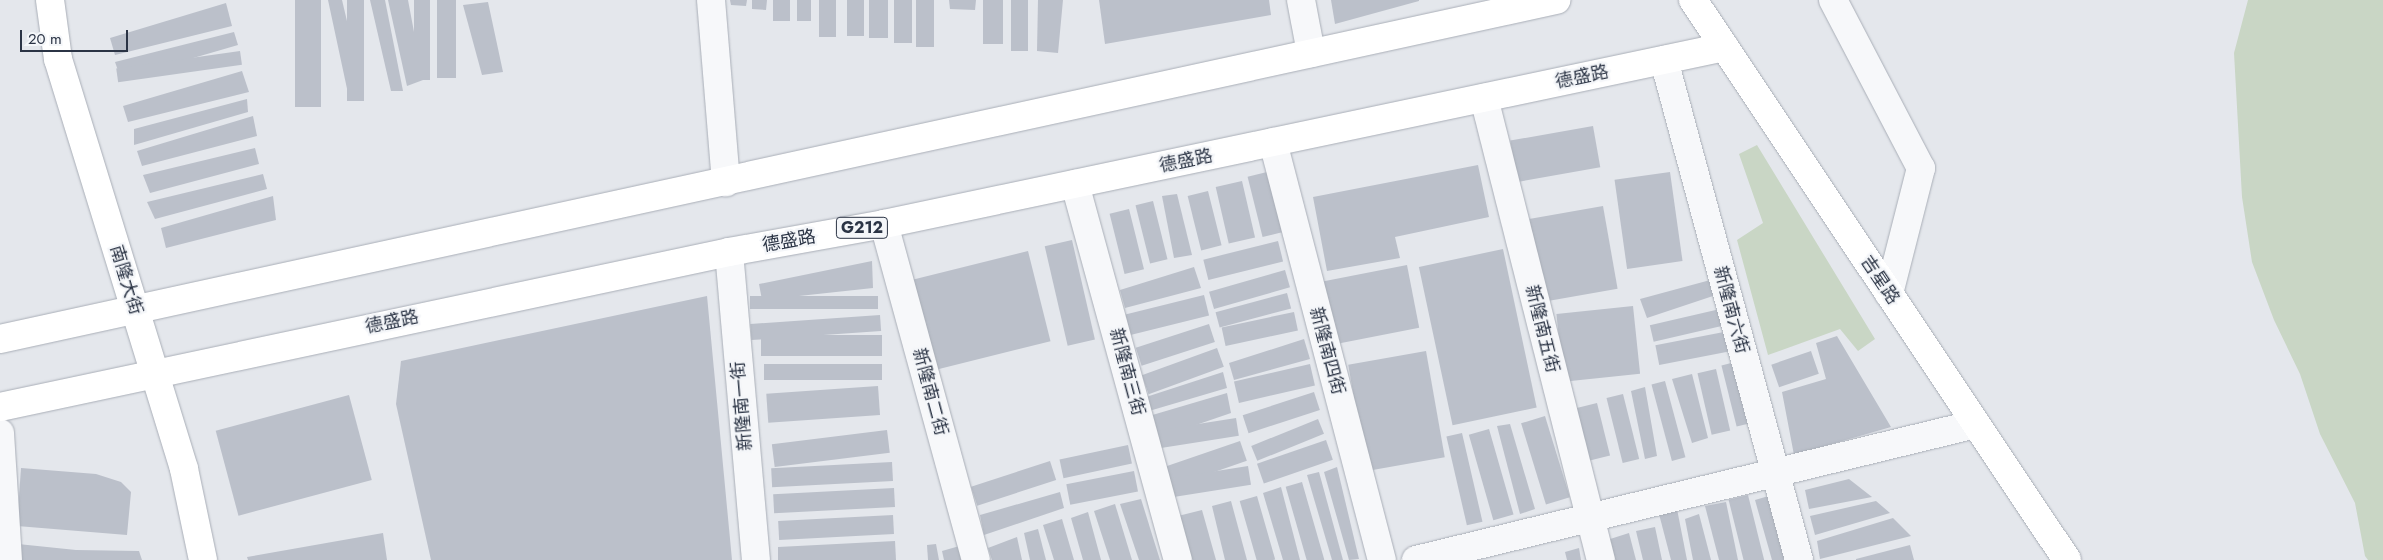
<!DOCTYPE html>
<meta charset="utf-8">
<style>
body{margin:0}
#map{position:relative;width:2383px;height:560px;overflow:hidden;background:#e4e7ec;font-family:Jost,"Noto Sans SC",sans-serif}
div>[style]{position:absolute}
.green>*{inset:0;background:#c9d6c5}
.building>*{inset:0;background:#bbc0ca;transform-origin:0 0}
.roads{filter:drop-shadow(0 0 1px #a9aeb7) drop-shadow(0 0 1px #a9aeb7)}
.minor>*{height:28px;margin:-14px;padding:0 14px;transform-origin:14px;border-radius:14px;background:#f7f8fa}
.major>*{height:28px;margin:-14px;padding:0 14px;transform-origin:14px;border-radius:14px;background:#fff}
.highway>*{height:28px;margin:-14px;padding:0 14px;transform-origin:14px;border-radius:14px;background:#fff}
span{translate:-50% -50%;white-space:nowrap;text-align:center;line-height:1.15;-webkit-text-stroke:4.5px #f4f6f9;paint-order:stroke}
.shield-label span{padding:1px 4px;background:#f4f6f9;border:1px solid;border-radius:4px;-webkit-text-stroke-width:0}
.shield-label{font-size:16px;color:#2b3445;font-weight:700}
.street-label{font-size:18px;color:#2b3445}
.scale{position:absolute;left:20px;top:30px;width:108px;height:22px;box-sizing:border-box;border:2px solid #2b3445;border-top:0;padding-left:6px;font-size:15px;line-height:18px;white-space:nowrap;color:#2b3445;-webkit-text-stroke:4px #f4f6f9;paint-order:stroke}
</style>
<div id="map">
<div class="green">
<i style="clip-path:polygon(2248px 0,2383px 0,2383px 560px,2368px 560px,2365px 556px,2355px 503px,2320px 434px,2300px 374px,2274px 320px,2252px 262px,2242px 197px,2234px 53px)"></i>
<i style="clip-path:polygon(1757px 145px,1875px 339px,1858px 351px,1840px 329px,1768px 355px,1737px 240px,1763px 223px,1739px 154px)"></i>
</div>
<div class="building">
<i style="left:295px;top:0;width:26px;height:107px"></i>
<i style="clip-path:polygon(328px 0,342px 0,364px 93px,349px 98px)"></i>
<i style="left:347px;top:0;width:17px;height:101px"></i>
<i style="clip-path:polygon(370px 0,385px 0,403px 91px,391px 91px)"></i>
<i style="clip-path:polygon(388px 0,408px 0,423px 80px,407px 86px)"></i>
<i style="left:414px;top:0;width:16px;height:80px"></i>
<i style="left:437px;top:0;width:19px;height:78px"></i>
<i style="clip-path:polygon(730px 0,747px 0,746px 6px,731px 5px)"></i>
<i style="clip-path:polygon(752px 0,767px 0,766px 10px,752px 9px)"></i>
<i style="left:773px;top:0;width:17px;height:21px"></i>
<i style="left:797px;top:0;width:14px;height:21px"></i>
<i style="left:819px;top:0;width:17px;height:37px"></i>
<i style="left:847px;top:0;width:17px;height:36px"></i>
<i style="left:869px;top:0;width:19px;height:38px"></i>
<i style="left:894px;top:0;width:18px;height:43px"></i>
<i style="left:916px;top:0;width:18px;height:47px"></i>
<i style="clip-path:polygon(949px 0,976px 0,975px 10px,950px 9px)"></i>
<i style="left:983px;top:0;width:20px;height:44px"></i>
<i style="left:1011px;top:0;width:17px;height:51px"></i>
<i style="clip-path:polygon(1038px 0,1063px 0,1058px 53px,1037px 51px)"></i>
<i style="clip-path:polygon(1099px 0,1269px 0,1271px 15px,1105px 44px)"></i>
<i style="clip-path:polygon(1331px 0,1419px 0,1419px 1px,1335px 24px)"></i>
<i style="clip-path:polygon(488px 2px,503px 72px,482px 75px,463px 5px)"></i>
<i style="clip-path:polygon(226px 3px,232px 26px,115px 55px,110px 38px)"></i>
<i style="clip-path:polygon(234px 32px,238px 45px,121px 79px,115px 62px)"></i>
<i style="left:240px;top:51px;width:14px;height:125px;rotate:82deg"></i>
<i style="clip-path:polygon(242px 71px,249px 92px,128px 122px,123px 106px)"></i>
<i style="clip-path:polygon(247px 99px,248px 112px,134px 145px,134px 129px)"></i>
<i style="clip-path:polygon(253px 116px,257px 136px,142px 166px,137px 151px)"></i>
<i style="left:1593px;top:126px;width:42px;height:84px;rotate:80deg"></i>
<i style="clip-path:polygon(255px 148px,259px 164px,150px 193px,143px 175px)"></i>
<i style="clip-path:polygon(1478px 165px,1489px 217px,1395px 237px,1400px 258px,1327px 271px,1313px 197px)"></i>
<i style="left:1267px;top:172px;width:62px;height:20px;rotate:76deg"></i>
<i style="left:1670px;top:172px;width:90px;height:56px;rotate:82deg"></i>
<i style="clip-path:polygon(263px 174px,267px 189px,155px 219px,147px 202px)"></i>
<i style="left:1242px;top:181px;width:58px;height:27px;rotate:77deg"></i>
<i style="left:1208px;top:191px;width:56px;height:21px;rotate:76deg"></i>
<i style="clip-path:polygon(1177px 194px,1192px 255px,1174px 258px,1162px 196px)"></i>
<i style="clip-path:polygon(273px 196px,276px 220px,166px 248px,161px 228px)"></i>
<i style="left:1153px;top:201px;width:60px;height:18px;rotate:76deg"></i>
<i style="left:1603px;top:206px;width:84px;height:75px;rotate:80deg"></i>
<i style="left:1129px;top:209px;width:62px;height:20px;rotate:76deg"></i>
<i style="left:1072px;top:240px;width:102px;height:28px;rotate:77deg"></i>
<i style="left:1278px;top:241px;width:21px;height:77px;rotate:76deg"></i>
<i style="left:1503px;top:249px;width:162px;height:86px;rotate:78deg"></i>
<i style="left:1028px;top:251px;width:93px;height:119px;rotate:76deg"></i>
<i style="clip-path:polygon(872px 261px,873px 288px,762px 300px,759px 284px)"></i>
<i style="left:1407px;top:265px;width:64px;height:86px;rotate:79deg"></i>
<i style="clip-path:polygon(1194px 267px,1201px 288px,1125px 308px,1120px 290px)"></i>
<i style="left:1285px;top:270px;width:18px;height:79px;rotate:74deg"></i>
<i style="clip-path:polygon(1714px 279px,1716px 295px,1647px 318px,1640px 299px)"></i>
<i style="left:1287px;top:293px;width:16px;height:74px;rotate:75deg"></i>
<i style="left:1204px;top:295px;width:21px;height:81px;rotate:76deg"></i>
<i style="clip-path:polygon(707px 296px,732px 560px,431px 560px,396px 404px,401px 361px)"></i>
<i style="left:878px;top:296px;width:13px;height:128px;rotate:90deg"></i>
<i style="left:1633px;top:306px;width:68px;height:77px;rotate:84deg"></i>
<i style="left:1720px;top:309px;width:17px;height:72px;rotate:77deg"></i>
<i style="left:1294px;top:312px;width:19px;height:74px;rotate:78deg"></i>
<i style="left:880px;top:315px;width:16px;height:130px;rotate:86deg"></i>
<i style="left:1209px;top:324px;width:19px;height:77px;rotate:72deg"></i>
<i style="left:1729px;top:331px;width:20px;height:75px;rotate:79deg"></i>
<i style="left:882px;top:335px;width:21px;height:121px;rotate:90deg"></i>
<i style="clip-path:polygon(1837px 336px,1891px 427px,1794px 455px,1782px 392px,1826px 379px,1816px 343px)"></i>
<i style="clip-path:polygon(1304px 339px,1310px 359px,1234px 380px,1229px 363px)"></i>
<i style="left:1217px;top:348px;width:20px;height:80px;rotate:70deg"></i>
<i style="left:1426px;top:351px;width:108px;height:79px;rotate:80deg"></i>
<i style="left:1811px;top:351px;width:24px;height:42px;rotate:71deg"></i>
<i style="left:1735px;top:362px;width:63px;height:14px;rotate:76deg"></i>
<i style="left:882px;top:364px;width:16px;height:118px;rotate:90deg"></i>
<i style="left:1310px;top:364px;width:22px;height:78px;rotate:77deg"></i>
<i style="left:1716px;top:369px;width:63px;height:19px;rotate:77deg"></i>
<i style="clip-path:polygon(1223px 372px,1227px 388px,1149px 411px,1146px 397px)"></i>
<i style="clip-path:polygon(1692px 374px,1708px 438px,1692px 443px,1672px 379px)"></i>
<i style="left:1665px;top:381px;width:79px;height:14px;rotate:75deg"></i>
<i style="left:878px;top:386px;width:29px;height:112px;rotate:86deg"></i>
<i style="clip-path:polygon(1645px 387px,1657px 456px,1645px 459px,1631px 391px)"></i>
<i style="left:1314px;top:392px;width:19px;height:75px;rotate:72deg"></i>
<i style="clip-path:polygon(1227px 393px,1231px 413px,1158px 438px,1149px 416px)"></i>
<i style="left:1623px;top:394px;width:67px;height:17px;rotate:76deg"></i>
<i style="left:349px;top:395px;width:88px;height:138px;rotate:75deg"></i>
<i style="left:1597px;top:403px;width:54px;height:25px;rotate:76deg"></i>
<i style="left:1545px;top:416px;width:85px;height:25px;rotate:73deg"></i>
<i style="left:1236px;top:418px;width:18px;height:82px;rotate:81deg"></i>
<i style="left:1318px;top:419px;width:16px;height:72px;rotate:68deg"></i>
<i style="clip-path:polygon(1510px 424px,1535px 509px,1520px 514px,1497px 426px)"></i>
<i style="left:1489px;top:429px;width:89px;height:21px;rotate:74deg"></i>
<i style="left:887px;top:430px;width:23px;height:116px;rotate:83deg"></i>
<i style="left:1462px;top:433px;width:91px;height:16px;rotate:77deg"></i>
<i style="left:1326px;top:440px;width:21px;height:73px;rotate:71deg"></i>
<i style="left:1240px;top:441px;width:21px;height:81px;rotate:71deg"></i>
<i style="left:1128px;top:445px;width:19px;height:70px;rotate:78deg"></i>
<i style="left:1050px;top:461px;width:20px;height:83px;rotate:72deg"></i>
<i style="left:892px;top:462px;width:19px;height:121px;rotate:87deg"></i>
<i style="left:1248px;top:466px;width:19px;height:83px;rotate:81deg"></i>
<i style="clip-path:polygon(1337px 467px,1359px 559px,1349px 560px,1324px 472px)"></i>
<i style="clip-path:polygon(21px 468px,96px 474px,121px 482px,131px 492px,127px 535px,17px 526px)"></i>
<i style="left:1134px;top:471px;width:21px;height:69px;rotate:79deg"></i>
<i style="clip-path:polygon(1319px 472px,1343px 560px,1332px 560px,1307px 475px)"></i>
<i style="clip-path:polygon(1849px 479px,1872px 497px,1809px 509px,1805px 490px)"></i>
<i style="left:1302px;top:482px;width:81px;height:17px;rotate:74deg"></i>
<i style="clip-path:polygon(1281px 487px,1300px 560px,1283px 560px,1263px 493px)"></i>
<i style="left:894px;top:488px;width:19px;height:121px;rotate:87deg"></i>
<i style="clip-path:polygon(1060px 492px,1064px 508px,984px 535px,980px 515px)"></i>
<i style="left:1748px;top:495px;width:67px;height:20px;rotate:76deg"></i>
<i style="clip-path:polygon(1772px 495px,1788px 560px,1772px 560px,1755px 500px)"></i>
<i style="left:1257px;top:496px;width:66px;height:18px;rotate:74deg"></i>
<i style="clip-path:polygon(1141px 499px,1160px 560px,1139px 560px,1120px 504px)"></i>
<i style="clip-path:polygon(1231px 501px,1247px 560px,1225px 560px,1212px 506px)"></i>
<i style="clip-path:polygon(1876px 501px,1890px 513px,1815px 535px,1810px 516px)"></i>
<i style="clip-path:polygon(1726px 502px,1738px 560px,1719px 560px,1705px 506px)"></i>
<i style="clip-path:polygon(1115px 504px,1132px 560px,1110px 560px,1094px 511px)"></i>
<i style="clip-path:polygon(1677px 509px,1687px 560px,1671px 560px,1659px 514px)"></i>
<i style="clip-path:polygon(1202px 510px,1216px 560px,1190px 560px,1178px 516px)"></i>
<i style="clip-path:polygon(1088px 512px,1101px 560px,1083px 560px,1071px 518px)"></i>
<i style="clip-path:polygon(1699px 514px,1711px 560px,1693px 560px,1685px 519px)"></i>
<i style="left:893px;top:515px;width:19px;height:115px;rotate:87deg"></i>
<i style="clip-path:polygon(1893px 518px,1911px 536px,1820px 559px,1817px 541px)"></i>
<i style="clip-path:polygon(1062px 519px,1074px 560px,1054px 560px,1043px 525px)"></i>
<i style="clip-path:polygon(1655px 527px,1662px 560px,1643px 560px,1636px 531px)"></i>
<i style="clip-path:polygon(1038px 529px,1046px 560px,1030px 560px,1024px 533px)"></i>
<i style="clip-path:polygon(383px 533px,387px 560px,248px 560px,247px 557px)"></i>
<i style="clip-path:polygon(1629px 533px,1636px 560px,1613px 560px,1607px 540px)"></i>
<i style="clip-path:polygon(1017px 537px,1022px 560px,992px 560px,988px 548px)"></i>
<i style="clip-path:polygon(895px 541px,896px 560px,778px 560px,778px 547px)"></i>
<i style="clip-path:polygon(18px 544px,76px 550px,139px 551px,142px 560px,19px 560px)"></i>
<i style="clip-path:polygon(936px 544px,939px 560px,928px 560px,927px 545px)"></i>
<i style="clip-path:polygon(963px 545px,966px 560px,944px 560px,942px 551px)"></i>
<i style="clip-path:polygon(1910px 545px,1914px 560px,1856px 560px,1856px 559px)"></i>
<i style="clip-path:polygon(1579px 548px,1581px 560px,1567px 560px,1565px 552px)"></i>
</div>
<div class="roads">
<div class="minor">
<i style="left:711px;top:0;width:183px;rotate:85.3deg"></i>
<i style="left:1301px;top:0;width:54px;rotate:79.3deg"></i>
<i style="left:1833px;top:0;width:190px;rotate:62.4deg"></i>
<i style="left:1921px;top:168px;width:130px;rotate:104.3deg"></i>
<i style="left:1664px;top:60px;width:518px;rotate:74.89deg"></i>
<i style="left:1484px;top:98px;width:477px;rotate:75.8deg"></i>
<i style="left:1273px;top:142px;width:432px;rotate:75.4deg"></i>
<i style="left:1075px;top:184px;width:390px;rotate:74.7deg"></i>
<i style="left:884px;top:224px;width:348px;rotate:74.7deg"></i>
<i style="left:729px;top:252px;width:309px;rotate:85deg"></i>
<i style="left:0;top:433px;width:127px;rotate:86.4deg"></i>
<i style="left:1416px;top:560px;width:576px;rotate:-13.65deg"></i>
</div>
<div class="major">
<i style="left:50px;top:0;width:60px;rotate:82.3deg"></i>
<i style="left:58px;top:59px;width:429px;rotate:72.9deg"></i>
<i style="left:184px;top:469px;width:93px;rotate:78.2deg"></i>
<i style="left:1693px;top:0;width:673px;rotate:56.26deg"></i>
</div>
<div class="highway">
<i style="left:0;top:339px;width:1593px;rotate:-12.29deg"></i>
<i style="left:0;top:407px;width:745px;rotate:-12deg"></i>
<i style="left:729px;top:252px;width:158px;rotate:-10.2deg"></i>
<i style="left:884px;top:224px;width:859px;rotate:-11.89deg"></i>
</div>
</div>
<div class="shield-label">
<span style="left:862px;top:228px">G212</span>
</div>
<div class="street-label">
<span style="left:1582px;top:77px;rotate:-12deg">德盛路</span>
<span style="left:1186px;top:161px;rotate:-12deg">德盛路</span>
<span style="left:789px;top:241px;rotate:-10deg">德盛路</span>
<span style="left:126px;top:280px;rotate:73deg">南隆大街</span>
<span style="left:1880px;top:280px;rotate:56deg">吉星路</span>
<span style="left:1731px;top:310px;rotate:75deg">新隆南六街</span>
<span style="left:392px;top:322px;rotate:-12deg">德盛路</span>
<span style="left:1542px;top:329px;rotate:76deg">新隆南五街</span>
<span style="left:1327px;top:351px;rotate:75deg">新隆南四街</span>
<span style="left:1127px;top:372px;rotate:75deg">新隆南三街</span>
<span style="left:930px;top:392px;rotate:75deg">新隆南二街</span>
<span style="left:742px;top:406px;rotate:-95deg">新隆南一街</span>
</div>
<div class="scale">20 m</div>
</div>
